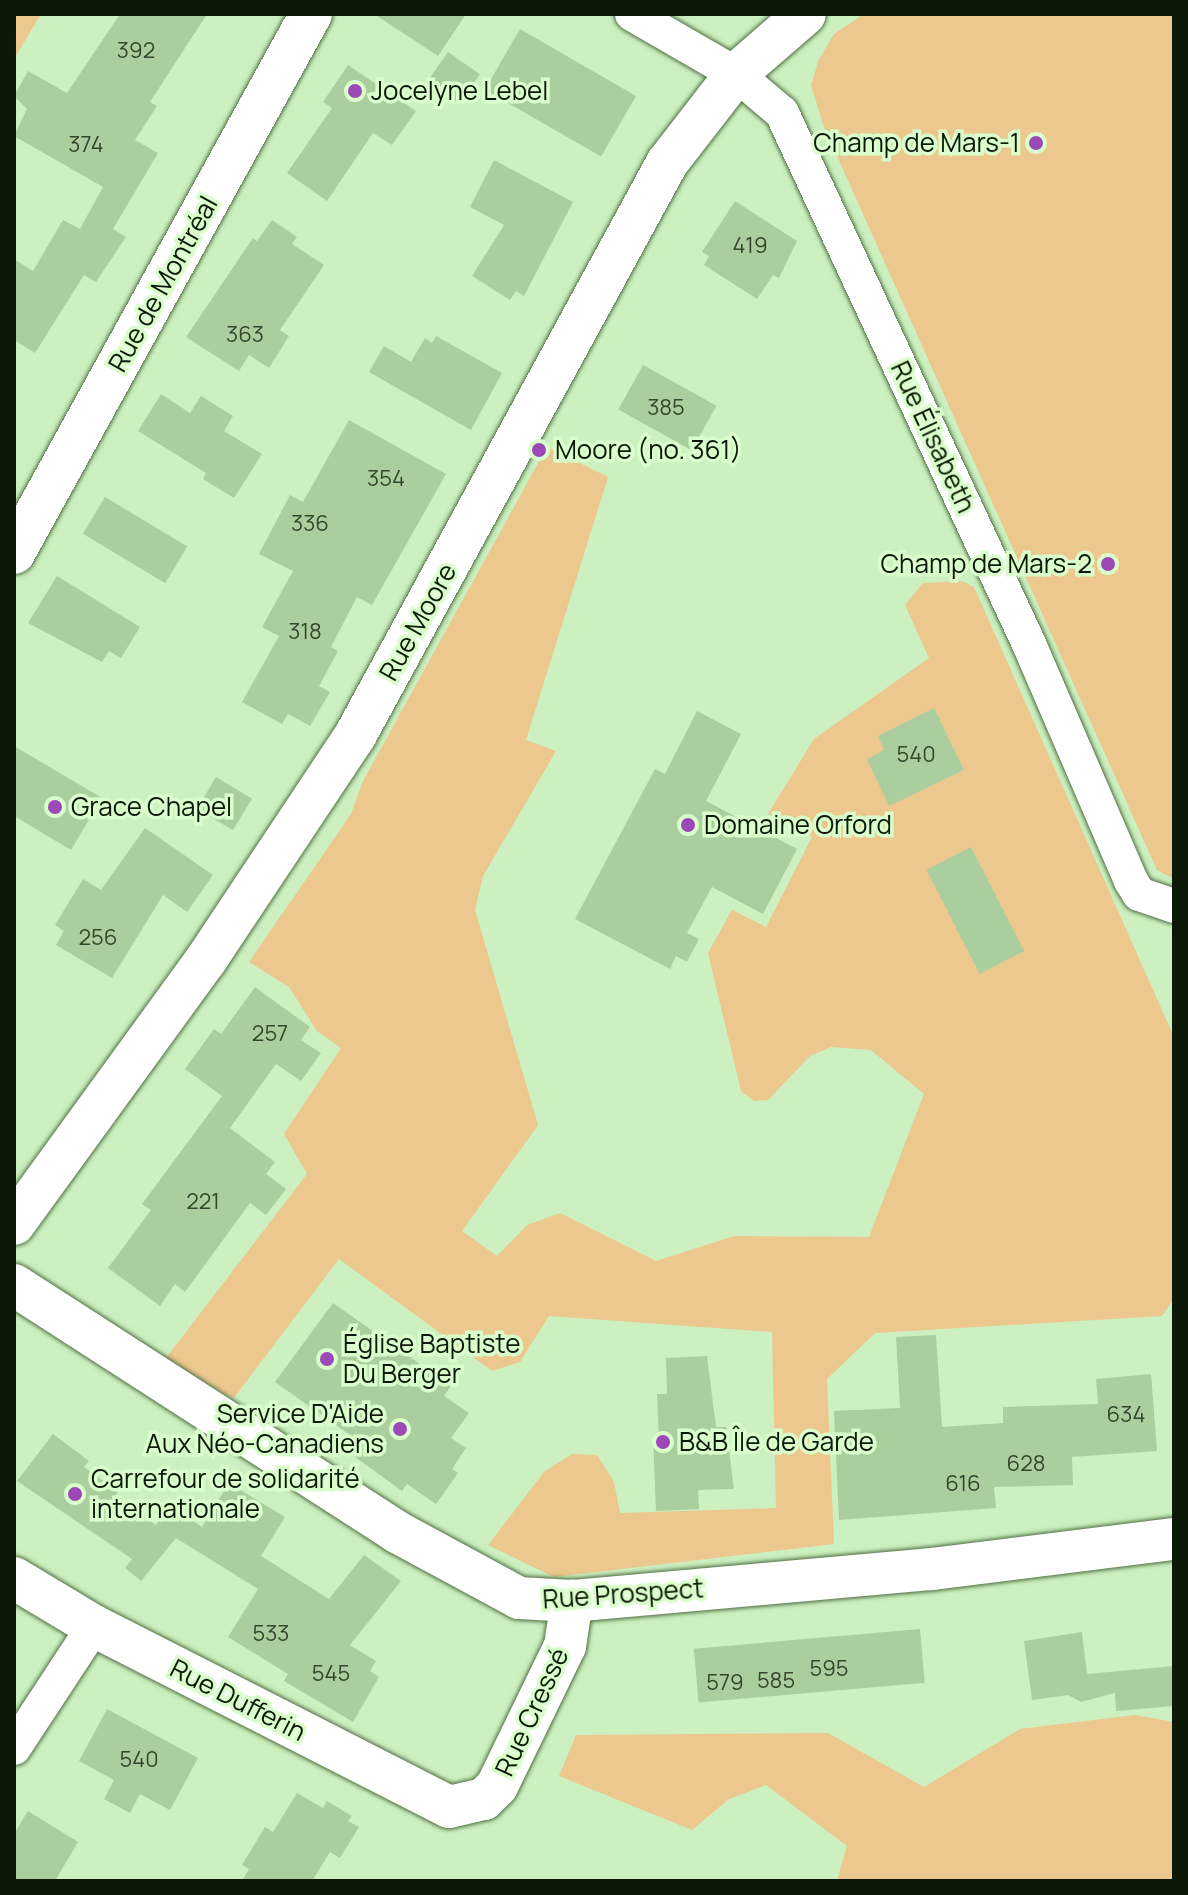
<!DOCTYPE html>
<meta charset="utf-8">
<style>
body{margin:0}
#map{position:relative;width:1188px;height:1895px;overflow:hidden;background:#ccf0bf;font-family:Manrope,sans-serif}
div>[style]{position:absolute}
.green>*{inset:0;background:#ecc78e}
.building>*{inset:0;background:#abce9e;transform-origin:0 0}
.roads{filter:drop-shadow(0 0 2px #4f6f44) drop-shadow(0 0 2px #4f6f44)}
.minor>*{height:34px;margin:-17px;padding:0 17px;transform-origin:17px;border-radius:17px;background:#fff}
.tertiary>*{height:42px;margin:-21px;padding:0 21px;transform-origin:21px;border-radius:21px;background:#fff}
.dots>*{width:22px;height:22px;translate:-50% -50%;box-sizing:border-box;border:4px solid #d9fdcb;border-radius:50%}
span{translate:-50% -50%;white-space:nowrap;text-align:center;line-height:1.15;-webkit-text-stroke:7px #d9fdcb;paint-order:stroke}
.number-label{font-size:22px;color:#34462e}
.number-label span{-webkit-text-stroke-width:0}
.poi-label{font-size:26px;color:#0d1908}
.left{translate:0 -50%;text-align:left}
.right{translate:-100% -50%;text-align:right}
.street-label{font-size:26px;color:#0d1908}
.frame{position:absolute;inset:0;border:16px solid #0d1908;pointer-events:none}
</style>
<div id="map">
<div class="green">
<i style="clip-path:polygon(14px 14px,41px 14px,14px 59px)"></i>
<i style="clip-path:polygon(864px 14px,1174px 14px,1174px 879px,1157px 870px,824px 127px,811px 85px,819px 59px,834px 34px)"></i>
<i style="clip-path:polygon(547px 447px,608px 477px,526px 740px,556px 751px,483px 876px,475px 910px,538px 1125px,462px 1231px,497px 1256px,527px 1225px,560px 1213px,656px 1261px,734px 1236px,869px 1237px,924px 1094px,871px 1050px,831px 1047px,810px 1056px,768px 1100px,754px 1101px,741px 1091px,708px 953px,732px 910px,766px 927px,812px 837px,768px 814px,814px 739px,929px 658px,905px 605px,923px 583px,962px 581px,974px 587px,1174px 1037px,1174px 1298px,1162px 1316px,875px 1333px,827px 1379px,834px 1544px,554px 1577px,488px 1545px,544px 1472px,572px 1454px,597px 1455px,614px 1482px,620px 1513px,776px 1508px,772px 1332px,549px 1316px,520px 1362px,492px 1371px,339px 1259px,233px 1399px,166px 1358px,307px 1174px,284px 1134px,341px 1048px,317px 1031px,289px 987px,249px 962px,351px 814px,363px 781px)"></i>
<i style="clip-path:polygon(1135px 1715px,1174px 1722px,1174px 1881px,837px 1881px,847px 1846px,766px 1785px,729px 1799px,692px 1830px,559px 1776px,576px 1735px,828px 1733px,924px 1787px,1020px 1729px)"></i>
</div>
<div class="building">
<i style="clip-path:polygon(120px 14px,207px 14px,150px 102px,157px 106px,135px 140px,158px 153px,113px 229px,126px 237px,96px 282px,84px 275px,35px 353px,14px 340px,14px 259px,33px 271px,63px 220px,80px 229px,103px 187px,14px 136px,27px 109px,14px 96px,28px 71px,67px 93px)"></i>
<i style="clip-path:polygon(374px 14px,466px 14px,438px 56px)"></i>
<i style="left:520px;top:29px;width:134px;height:70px;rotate:30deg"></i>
<i style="left:448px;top:52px;width:39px;height:36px;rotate:35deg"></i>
<i style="clip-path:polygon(348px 65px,416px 111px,392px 145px,373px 133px,327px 201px,287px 173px,332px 108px,323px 102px)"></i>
<i style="clip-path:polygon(494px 160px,573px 202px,524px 296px,516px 291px,510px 300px,472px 276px,504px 225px,470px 207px)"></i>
<i style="clip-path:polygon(735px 201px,797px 241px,779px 278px,773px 275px,757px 299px,704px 265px,709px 256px,702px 252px)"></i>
<i style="clip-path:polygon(272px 220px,297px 237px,292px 244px,324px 265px,280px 330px,289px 336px,269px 368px,249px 355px,239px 371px,186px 337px,253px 238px,257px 241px)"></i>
<i style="clip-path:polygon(436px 336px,502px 373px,471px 430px,369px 372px,384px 346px,411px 362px,425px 338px,432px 343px)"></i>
<i style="left:643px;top:365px;width:84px;height:51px;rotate:29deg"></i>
<i style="clip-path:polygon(161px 394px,190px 413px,201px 396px,233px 416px,224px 431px,262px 454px,234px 498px,203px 479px,206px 473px,138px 431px)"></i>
<i style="clip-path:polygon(349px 420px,446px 474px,372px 605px,357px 597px,331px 647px,338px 651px,319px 686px,330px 692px,310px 726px,288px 714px,282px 724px,242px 702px,279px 636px,262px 627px,293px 571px,259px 554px,290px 495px,303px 502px)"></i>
<i style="left:105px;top:497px;width:96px;height:43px;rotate:31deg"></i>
<i style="clip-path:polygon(57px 576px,140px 627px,121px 658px,109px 651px,102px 662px,28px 623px)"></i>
<i style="clip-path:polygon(934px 708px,964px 770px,889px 806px,867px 759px,884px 750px,878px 736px)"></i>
<i style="clip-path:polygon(697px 711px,741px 734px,706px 801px,797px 849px,763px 914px,712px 887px,687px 933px,699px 939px,687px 962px,676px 956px,670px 969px,575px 919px,655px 769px,665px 774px)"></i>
<i style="clip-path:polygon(14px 746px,102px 798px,71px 850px,14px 816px)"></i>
<i style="left:216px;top:777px;width:42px;height:37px;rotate:31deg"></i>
<i style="clip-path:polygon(145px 828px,213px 875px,187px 912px,163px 895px,112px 978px,56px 945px,64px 931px,55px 925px,83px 879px,101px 890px)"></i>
<i style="left:971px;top:847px;width:117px;height:50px;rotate:63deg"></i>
<i style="clip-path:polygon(255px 987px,310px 1027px,301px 1040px,321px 1053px,301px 1081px,276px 1064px,230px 1128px,275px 1162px,266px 1174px,286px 1189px,266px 1215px,250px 1203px,185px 1292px,175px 1284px,160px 1306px,108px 1268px,151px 1210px,142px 1204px,222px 1096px,185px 1069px,214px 1029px,221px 1034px)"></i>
<i style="clip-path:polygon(333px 1303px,451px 1386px,444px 1396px,469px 1413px,451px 1438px,466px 1448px,452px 1469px,458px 1473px,436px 1504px,407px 1484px,402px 1491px,351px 1454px,360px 1442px,275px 1382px)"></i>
<i style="clip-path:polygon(936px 1335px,942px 1427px,1003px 1423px,1003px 1407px,1098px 1404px,1096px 1379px,1151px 1374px,1157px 1451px,1072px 1457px,1073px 1485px,994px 1487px,996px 1508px,839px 1520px,834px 1411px,900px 1408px,896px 1337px)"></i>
<i style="clip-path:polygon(707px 1356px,716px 1427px,726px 1427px,734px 1489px,698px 1490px,699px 1509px,656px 1511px,653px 1438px,659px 1438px,657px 1394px,667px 1394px,666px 1358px)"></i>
<i style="clip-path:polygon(53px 1434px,89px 1461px,84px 1467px,118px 1492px,115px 1496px,156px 1525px,170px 1505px,202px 1527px,229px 1483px,285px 1517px,261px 1556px,329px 1599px,364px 1555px,401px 1581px,350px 1645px,376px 1661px,370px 1671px,379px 1677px,353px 1722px,284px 1681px,288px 1674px,228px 1637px,258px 1589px,176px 1538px,141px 1581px,125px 1568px,132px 1559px,17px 1481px)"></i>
<i style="left:920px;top:1629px;width:54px;height:227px;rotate:85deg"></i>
<i style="clip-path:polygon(1082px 1632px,1087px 1674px,1174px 1666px,1174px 1706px,1116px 1711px,1115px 1693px,1081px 1702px,1068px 1695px,1032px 1700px,1024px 1641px)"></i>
<i style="clip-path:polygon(107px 1709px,198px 1758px,170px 1810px,140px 1794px,130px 1813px,104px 1799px,114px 1780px,79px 1761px)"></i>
<i style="clip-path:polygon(297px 1793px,323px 1808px,327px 1801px,352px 1816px,348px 1821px,359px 1827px,340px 1858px,330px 1852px,312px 1881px,242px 1881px,249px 1869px,242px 1865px,265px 1827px,273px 1832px)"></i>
<i style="clip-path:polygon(28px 1811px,78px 1842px,55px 1881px,14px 1881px,14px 1834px)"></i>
</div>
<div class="roads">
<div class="minor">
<i style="left:632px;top:14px;width:120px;rotate:30deg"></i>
<i style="left:736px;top:74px;width:60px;rotate:40.3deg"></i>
<i style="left:782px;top:113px;width:586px;rotate:65.05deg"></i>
<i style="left:1029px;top:644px;width:258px;rotate:66.7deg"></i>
<i style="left:1131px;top:881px;width:15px;rotate:58deg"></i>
<i style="left:1139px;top:894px;width:37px;rotate:19deg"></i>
<i style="left:14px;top:1748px;width:146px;rotate:-56.7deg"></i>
</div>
<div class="tertiary">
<i style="left:14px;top:553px;width:615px;rotate:-61.14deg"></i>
<i style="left:14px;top:1224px;width:326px;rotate:-54deg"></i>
<i style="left:206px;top:960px;width:271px;rotate:-56.4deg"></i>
<i style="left:356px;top:734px;width:650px;rotate:-61.42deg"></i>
<i style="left:667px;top:163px;width:113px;rotate:-52.2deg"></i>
<i style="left:736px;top:74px;width:91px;rotate:-41deg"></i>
<i style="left:14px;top:1285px;width:456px;rotate:32.8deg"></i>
<i style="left:397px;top:1532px;width:139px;rotate:28.4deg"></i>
<i style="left:519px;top:1598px;width:53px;rotate:3.2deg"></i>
<i style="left:572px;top:1601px;width:361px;rotate:-5.1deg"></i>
<i style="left:932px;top:1569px;width:244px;rotate:-7.1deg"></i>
<i style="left:14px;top:1578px;width:93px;rotate:31deg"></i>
<i style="left:94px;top:1626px;width:398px;rotate:27deg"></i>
<i style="left:449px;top:1807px;width:36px;rotate:-13deg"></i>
<i style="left:484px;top:1799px;width:18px;rotate:-45deg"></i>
<i style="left:497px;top:1786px;width:156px;rotate:-64.1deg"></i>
<i style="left:565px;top:1646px;width:46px;rotate:-81.2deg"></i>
</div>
</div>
<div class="dots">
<i style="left:355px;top:91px;background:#9c48b6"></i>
<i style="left:1036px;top:143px;background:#9c48b6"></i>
<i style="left:539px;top:450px;background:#9c48b6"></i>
<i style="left:1108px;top:564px;background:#9c48b6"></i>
<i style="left:55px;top:807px;background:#9c48b6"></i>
<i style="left:688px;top:825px;background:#9c48b6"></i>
<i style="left:327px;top:1359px;background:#9c48b6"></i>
<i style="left:400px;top:1429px;background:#9c48b6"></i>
<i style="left:663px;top:1442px;background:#9c48b6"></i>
<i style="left:75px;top:1494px;background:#9c48b6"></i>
</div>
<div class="number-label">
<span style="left:136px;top:51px">392</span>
<span style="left:86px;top:145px">374</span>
<span style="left:750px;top:246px">419</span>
<span style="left:245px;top:335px">363</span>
<span style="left:666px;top:408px">385</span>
<span style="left:386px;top:479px">354</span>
<span style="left:310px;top:524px">336</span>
<span style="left:305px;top:632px">318</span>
<span style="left:916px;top:755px">540</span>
<span style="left:98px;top:938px">256</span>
<span style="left:270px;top:1034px">257</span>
<span style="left:203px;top:1202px">221</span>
<span style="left:1126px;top:1415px">634</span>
<span style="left:1026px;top:1464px">628</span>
<span style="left:963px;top:1484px">616</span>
<span style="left:271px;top:1634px">533</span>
<span style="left:829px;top:1669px">595</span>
<span style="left:331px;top:1674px">545</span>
<span style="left:776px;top:1681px">585</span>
<span style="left:725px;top:1683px">579</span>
<span style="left:139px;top:1760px">540</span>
</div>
<div class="poi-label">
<span class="left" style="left:371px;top:91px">Jocelyne Lebel</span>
<span class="right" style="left:1020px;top:143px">Champ de Mars-1</span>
<span class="left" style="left:555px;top:450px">Moore (no. 361)</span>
<span class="right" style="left:1092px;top:564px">Champ de Mars-2</span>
<span class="left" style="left:71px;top:807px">Grace Chapel</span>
<span class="left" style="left:704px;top:825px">Domaine Orford</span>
<span class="left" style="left:343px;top:1359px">Église Baptiste<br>Du Berger</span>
<span class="right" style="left:384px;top:1429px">Service D'Aide<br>Aux Néo-Canadiens</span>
<span class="left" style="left:679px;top:1442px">B&amp;B Île de Garde</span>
<span class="left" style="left:91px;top:1494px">Carrefour de solidarité<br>internationale</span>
</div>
<div class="street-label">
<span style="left:163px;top:284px;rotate:-61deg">Rue de Montréal</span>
<span style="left:933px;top:437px;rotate:65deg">Rue Élisabeth</span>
<span style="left:418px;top:622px;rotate:-61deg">Rue Moore</span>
<span style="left:623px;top:1594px;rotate:-4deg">Rue Prospect</span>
<span style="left:238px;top:1700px;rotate:27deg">Rue Dufferin</span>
<span style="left:532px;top:1712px;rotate:-65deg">Rue Cressé</span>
</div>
<div class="frame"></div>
</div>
